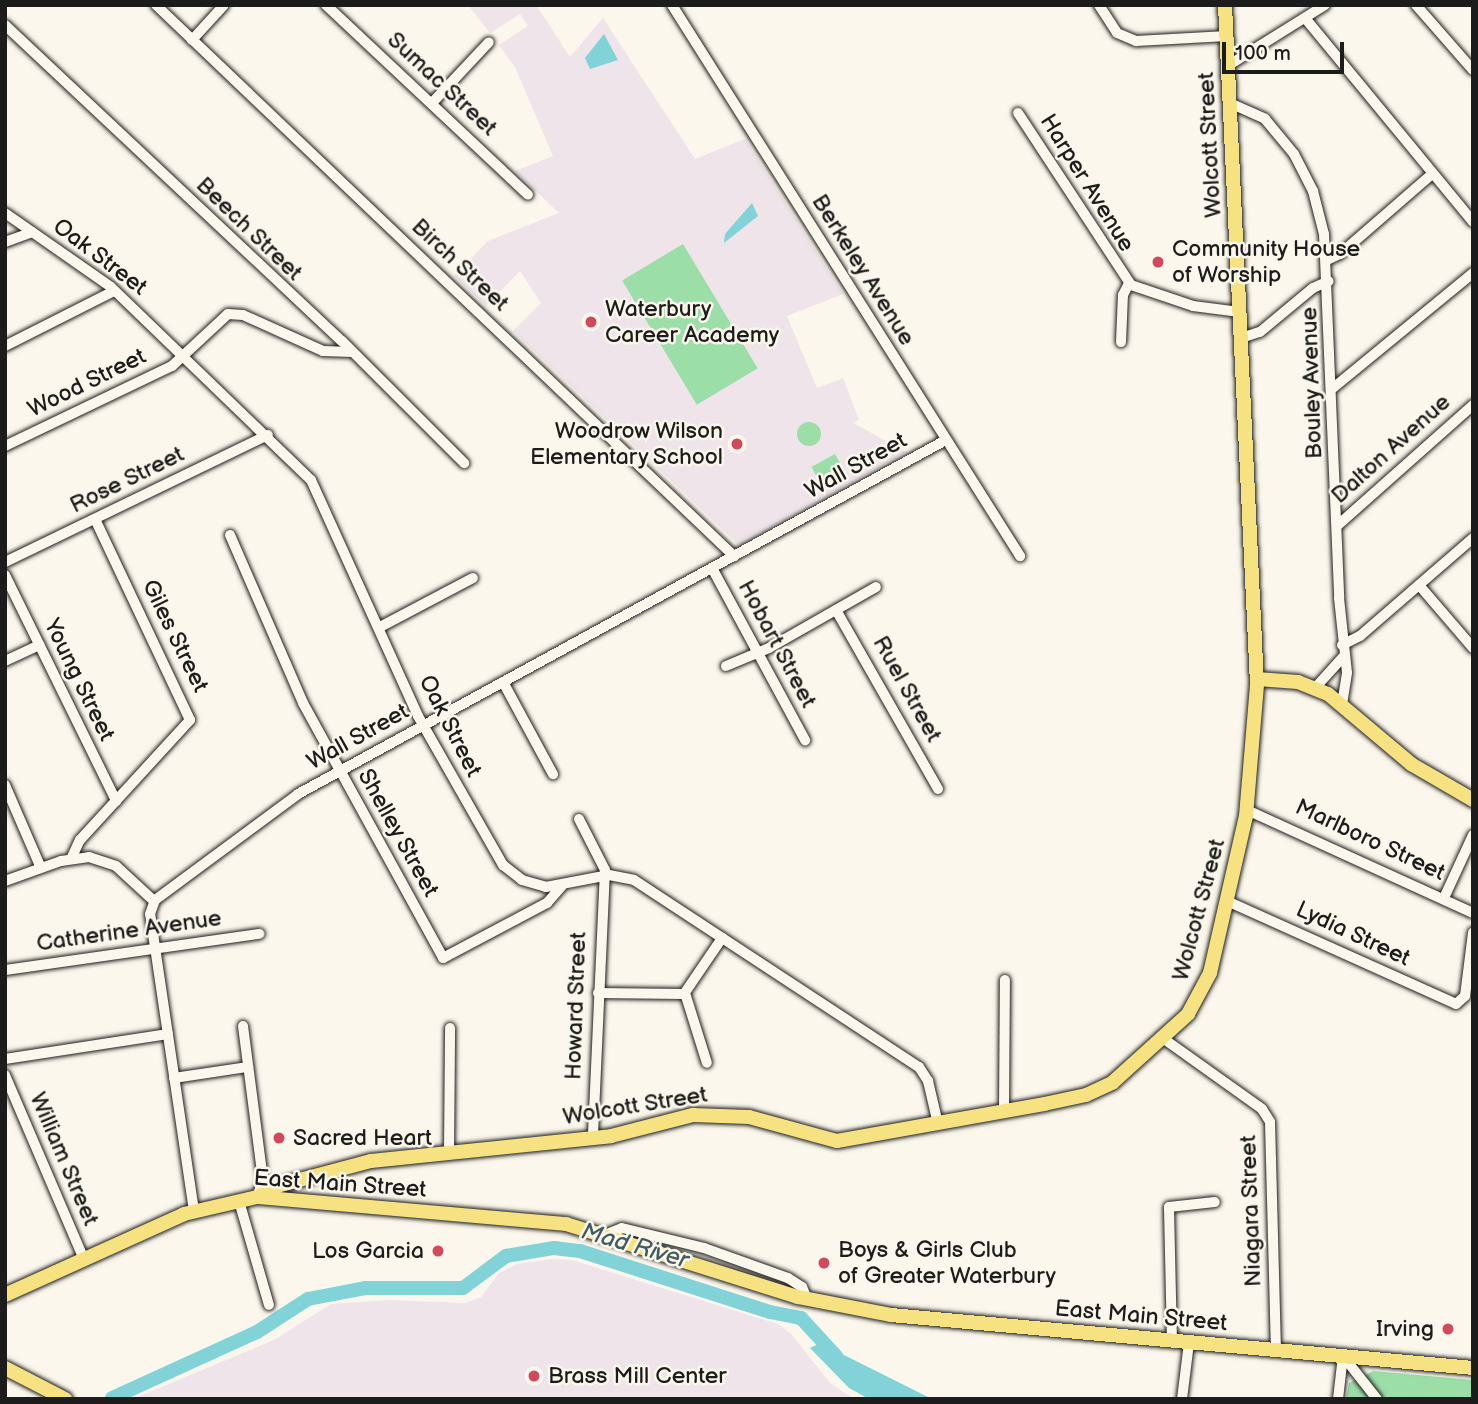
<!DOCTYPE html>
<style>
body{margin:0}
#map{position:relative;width:1478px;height:1404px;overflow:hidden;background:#fbf7ec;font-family:"Balsamiq Sans",sans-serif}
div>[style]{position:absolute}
.built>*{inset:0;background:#efe4e9}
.green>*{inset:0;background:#9cdea8;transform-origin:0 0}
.round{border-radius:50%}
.water>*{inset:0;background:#81d3d8}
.river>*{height:14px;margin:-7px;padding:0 7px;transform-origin:7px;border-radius:7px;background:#81d3d8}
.roads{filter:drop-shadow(0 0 2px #1c1c1c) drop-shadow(0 0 2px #1c1c1c)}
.minor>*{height:10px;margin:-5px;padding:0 5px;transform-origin:5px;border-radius:5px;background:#fbf7ec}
.major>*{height:14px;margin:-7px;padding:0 7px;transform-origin:7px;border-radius:7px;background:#f7e281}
.dots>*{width:19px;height:19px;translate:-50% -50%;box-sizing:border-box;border:4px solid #fbf7ec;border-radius:50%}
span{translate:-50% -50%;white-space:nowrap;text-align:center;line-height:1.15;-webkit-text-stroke:5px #fbf7ec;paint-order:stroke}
.street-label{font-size:23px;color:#1c1c1c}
.poi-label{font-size:23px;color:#1c1c1c}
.left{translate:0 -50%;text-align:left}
.right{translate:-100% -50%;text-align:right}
.water-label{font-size:24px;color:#3f5c5e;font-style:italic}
.frame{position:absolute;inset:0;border:7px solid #1c1c1c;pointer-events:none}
.scale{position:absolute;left:1222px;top:42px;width:122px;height:32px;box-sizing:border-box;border:4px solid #1c1c1c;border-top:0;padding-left:9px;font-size:21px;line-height:24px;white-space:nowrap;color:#1c1c1c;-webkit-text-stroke:5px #fbf7ec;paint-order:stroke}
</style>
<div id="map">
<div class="built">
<i style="clip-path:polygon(468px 5px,536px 5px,570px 57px,603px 18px,695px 159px,745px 139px,843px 294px,787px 316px,817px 388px,843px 378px,859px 420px,853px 423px,907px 452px,739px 545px,513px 331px,541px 303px,520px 271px,486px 306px,454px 276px,488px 241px,559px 213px,515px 171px,553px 156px,515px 67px,499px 45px,528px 26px,520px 14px,490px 33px)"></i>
<i style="clip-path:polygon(552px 1259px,572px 1260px,778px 1324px,791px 1334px,830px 1383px,854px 1399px,133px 1399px,274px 1340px,331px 1304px,388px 1300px,466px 1303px,481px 1297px,499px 1273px,517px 1264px)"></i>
</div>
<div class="green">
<i style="left:683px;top:244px;width:145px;height:71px;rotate:59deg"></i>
<i class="round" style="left:797px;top:422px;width:24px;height:24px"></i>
<i style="left:835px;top:454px;width:21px;height:27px;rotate:61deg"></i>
<i style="clip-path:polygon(1373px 1371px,1473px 1380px,1473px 1399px,1346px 1399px,1349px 1383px)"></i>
</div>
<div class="water">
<i style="clip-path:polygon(604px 34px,618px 60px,590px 69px,585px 58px)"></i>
<i style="clip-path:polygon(752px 203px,758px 216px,724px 243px,725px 234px)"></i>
<i style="clip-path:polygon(827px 1340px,836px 1351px,932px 1399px,869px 1399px,849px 1388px,810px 1348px)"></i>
</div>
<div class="river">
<i style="left:112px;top:1398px;width:159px;rotate:-24.5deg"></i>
<i style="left:257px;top:1332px;width:61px;rotate:-32.9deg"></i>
<i style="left:308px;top:1299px;width:58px;rotate:-10.9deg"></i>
<i style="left:365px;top:1288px;width:98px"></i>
<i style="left:463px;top:1288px;width:54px;rotate:-36.7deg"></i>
<i style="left:506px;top:1256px;width:49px;rotate:-9.5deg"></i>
<i style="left:554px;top:1248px;width:26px;rotate:7deg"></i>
<i style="left:580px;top:1251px;width:200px;rotate:17.8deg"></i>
<i style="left:770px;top:1312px;width:32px;rotate:11deg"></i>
<i style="left:801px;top:1318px;width:52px;rotate:47.4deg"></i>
</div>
<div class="roads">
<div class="minor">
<i style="left:156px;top:5px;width:799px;rotate:43.63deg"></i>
<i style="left:326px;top:5px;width:277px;rotate:43.2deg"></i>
<i style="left:672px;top:5px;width:652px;rotate:57.72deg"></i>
<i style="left:1099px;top:5px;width:33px;rotate:57deg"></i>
<i style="left:1117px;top:33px;width:21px;rotate:23deg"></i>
<i style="left:1136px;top:41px;width:91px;rotate:-3.1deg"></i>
<i style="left:1416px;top:5px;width:86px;rotate:48.8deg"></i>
<i style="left:1305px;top:18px;width:264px;rotate:50.5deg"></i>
<i style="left:5px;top:25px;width:462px;rotate:43.2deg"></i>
<i style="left:342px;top:341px;width:173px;rotate:45deg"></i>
<i style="left:192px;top:40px;width:47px;rotate:-47.6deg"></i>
<i style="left:1229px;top:65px;width:113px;rotate:-32deg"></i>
<i style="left:432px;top:103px;width:83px;rotate:-46.9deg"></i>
<i style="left:1232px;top:104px;width:36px;rotate:24deg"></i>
<i style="left:1265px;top:119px;width:45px;rotate:50.4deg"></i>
<i style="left:1294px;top:154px;width:42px;rotate:62.8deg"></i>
<i style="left:1313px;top:191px;width:44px;rotate:75.7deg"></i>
<i style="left:1324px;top:234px;width:364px;rotate:87.6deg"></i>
<i style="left:1339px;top:598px;width:75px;rotate:83.9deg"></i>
<i style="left:1347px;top:673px;width:30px;rotate:99deg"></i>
<i style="left:1018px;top:113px;width:206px;rotate:56.7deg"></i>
<i style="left:1131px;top:285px;width:65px;rotate:18.7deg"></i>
<i style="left:1193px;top:306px;width:47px;rotate:7.3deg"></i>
<i style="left:5px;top:213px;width:129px;rotate:34.9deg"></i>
<i style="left:111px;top:287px;width:278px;rotate:44deg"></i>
<i style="left:311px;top:480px;width:259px;rotate:65.6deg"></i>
<i style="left:418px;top:716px;width:172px;rotate:60.3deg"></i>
<i style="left:503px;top:865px;width:24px;rotate:38deg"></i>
<i style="left:522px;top:880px;width:25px;rotate:16deg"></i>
<i style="left:546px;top:887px;width:64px;rotate:-10.8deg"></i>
<i style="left:609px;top:875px;width:25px;rotate:11deg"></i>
<i style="left:634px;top:880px;width:341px;rotate:33.3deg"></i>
<i style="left:919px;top:1067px;width:17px;rotate:57deg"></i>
<i style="left:928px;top:1081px;width:44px;rotate:76.9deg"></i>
<i style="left:5px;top:242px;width:29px;rotate:-20deg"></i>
<i style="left:1327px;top:260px;width:14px;rotate:-25deg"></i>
<i style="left:1340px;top:254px;width:122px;rotate:-41deg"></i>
<i style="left:1241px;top:338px;width:20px;rotate:-18deg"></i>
<i style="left:1260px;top:332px;width:69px;rotate:-39.7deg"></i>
<i style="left:1313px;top:288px;width:17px;rotate:-24deg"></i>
<i style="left:1121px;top:342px;width:47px;rotate:-87.6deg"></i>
<i style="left:1123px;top:295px;width:13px;rotate:-63deg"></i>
<i style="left:5px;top:346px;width:122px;rotate:-26.8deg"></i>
<i style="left:1333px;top:388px;width:181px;rotate:-39.4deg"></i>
<i style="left:5px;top:446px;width:185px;rotate:-25.6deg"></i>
<i style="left:172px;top:366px;width:76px;rotate:-42.9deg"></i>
<i style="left:228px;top:314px;width:15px;rotate:4deg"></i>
<i style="left:243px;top:315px;width:88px;rotate:24.2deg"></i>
<i style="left:323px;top:351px;width:29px;rotate:2deg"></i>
<i style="left:1338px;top:525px;width:181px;rotate:-41.6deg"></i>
<i style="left:230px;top:535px;width:183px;rotate:66.5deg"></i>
<i style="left:303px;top:703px;width:291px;rotate:61.2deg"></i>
<i style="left:443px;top:958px;width:118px;rotate:-27.9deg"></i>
<i style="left:547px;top:903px;width:23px;rotate:-49deg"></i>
<i style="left:5px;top:562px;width:292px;rotate:-25.8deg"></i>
<i style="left:712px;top:568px;width:196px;rotate:61.6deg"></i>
<i style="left:5px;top:575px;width:252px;rotate:63.8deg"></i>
<i style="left:1419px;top:585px;width:83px;rotate:49.4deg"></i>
<i style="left:836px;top:610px;width:206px;rotate:60.3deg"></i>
<i style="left:380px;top:627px;width:105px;rotate:-27.8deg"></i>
<i style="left:1342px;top:645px;width:20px;rotate:-27deg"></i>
<i style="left:1360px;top:636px;width:150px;rotate:-40.9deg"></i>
<i style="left:5px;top:661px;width:38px;rotate:-25deg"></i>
<i style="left:726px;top:666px;width:47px;rotate:-22.7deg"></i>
<i style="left:769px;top:648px;width:123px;rotate:-29.7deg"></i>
<i style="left:503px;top:682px;width:105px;rotate:61.5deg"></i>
<i style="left:1315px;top:688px;width:42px;rotate:-47.9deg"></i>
<i style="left:5px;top:785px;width:90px;rotate:66.6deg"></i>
<i style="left:1247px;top:810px;width:248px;rotate:24.5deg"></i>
<i style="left:579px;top:819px;width:57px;rotate:63deg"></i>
<i style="left:605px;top:870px;width:268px;rotate:92.6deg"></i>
<i style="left:71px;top:859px;width:21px;rotate:-65deg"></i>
<i style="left:80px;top:840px;width:163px;rotate:-47.5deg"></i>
<i style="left:190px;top:720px;width:222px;rotate:-115.3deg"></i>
<i style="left:5px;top:881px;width:59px;rotate:-19.7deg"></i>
<i style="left:61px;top:861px;width:28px;rotate:-8deg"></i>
<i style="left:89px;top:857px;width:28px;rotate:18deg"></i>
<i style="left:116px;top:866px;width:52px;rotate:42.6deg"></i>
<i style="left:1444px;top:898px;width:69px;rotate:-65.3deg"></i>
<i style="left:1227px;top:901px;width:251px;rotate:24.2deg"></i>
<i style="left:1456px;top:1004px;width:12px;rotate:-42deg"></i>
<i style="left:1465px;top:996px;width:64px;rotate:-82.8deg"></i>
<i style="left:5px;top:970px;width:257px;rotate:-8.1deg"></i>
<i style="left:598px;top:993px;width:86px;rotate:0.7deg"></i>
<i style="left:684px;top:994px;width:68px;rotate:-55.8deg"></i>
<i style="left:685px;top:993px;width:73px;rotate:72.6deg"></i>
<i style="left:243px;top:1026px;width:155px;rotate:82.6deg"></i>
<i style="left:263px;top:1180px;width:18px;rotate:109deg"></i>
<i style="left:1164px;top:1039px;width:120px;rotate:35.5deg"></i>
<i style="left:1262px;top:1109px;width:15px;rotate:58deg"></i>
<i style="left:1270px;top:1122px;width:228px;rotate:88.5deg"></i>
<i style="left:5px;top:1059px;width:165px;rotate:-8.7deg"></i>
<i style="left:5px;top:1075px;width:200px;rotate:66.8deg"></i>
<i style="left:174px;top:1078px;width:75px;rotate:-8.5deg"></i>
<i style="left:1004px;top:1112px;width:132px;rotate:-89.6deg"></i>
<i style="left:449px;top:1152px;width:124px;rotate:-89.5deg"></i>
<i style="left:239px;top:1201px;width:108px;rotate:73.9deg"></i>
<i style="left:194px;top:1211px;width:300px;rotate:-98.4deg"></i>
<i style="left:150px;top:914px;width:15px;rotate:-70deg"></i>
<i style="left:155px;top:900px;width:178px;rotate:-36.5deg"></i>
<i style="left:298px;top:794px;width:738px;rotate:-28.65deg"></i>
<i style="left:605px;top:1235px;width:18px;rotate:-22deg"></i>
<i style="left:622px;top:1228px;width:84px;rotate:13.7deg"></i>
<i style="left:704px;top:1248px;width:89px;rotate:19.7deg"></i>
<i style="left:788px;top:1278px;width:17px;rotate:33deg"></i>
<i style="left:802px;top:1287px;width:13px;rotate:67deg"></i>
<i style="left:1172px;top:1341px;width:134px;rotate:-91.3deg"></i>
<i style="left:1169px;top:1207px;width:46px;rotate:-6.2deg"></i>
<i style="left:1343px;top:1356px;width:55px;rotate:51.7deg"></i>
<i style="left:1182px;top:1399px;width:56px;rotate:-82.9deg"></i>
<i style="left:1338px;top:1399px;width:43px;rotate:-83.4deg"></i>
</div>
<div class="major">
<i style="left:1257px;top:679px;width:41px;rotate:4.2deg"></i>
<i style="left:1298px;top:682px;width:32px;rotate:22deg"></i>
<i style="left:1328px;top:694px;width:109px;rotate:40.1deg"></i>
<i style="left:1411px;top:764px;width:72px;rotate:30.1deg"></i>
<i style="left:257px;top:1197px;width:23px;rotate:-29deg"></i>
<i style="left:277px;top:1186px;width:97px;rotate:-14.9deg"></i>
<i style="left:371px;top:1161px;width:241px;rotate:-5.9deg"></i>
<i style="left:611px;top:1136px;width:85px;rotate:-14.4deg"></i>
<i style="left:693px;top:1115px;width:56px;rotate:2deg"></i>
<i style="left:749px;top:1117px;width:91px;rotate:15.3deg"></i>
<i style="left:837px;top:1141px;width:210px;rotate:-10.1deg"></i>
<i style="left:1044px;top:1104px;width:43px;rotate:-12.1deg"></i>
<i style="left:1086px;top:1095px;width:29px;rotate:-25deg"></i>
<i style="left:1112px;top:1083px;width:103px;rotate:-42.2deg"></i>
<i style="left:1188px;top:1014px;width:47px;rotate:-61.8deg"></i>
<i style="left:1210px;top:973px;width:161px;rotate:-77.1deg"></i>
<i style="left:1246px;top:816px;width:132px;rotate:-85.2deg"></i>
<i style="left:1257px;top:684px;width:680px;rotate:-92.7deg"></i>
<i style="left:5px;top:1295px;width:196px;rotate:-24.3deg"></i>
<i style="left:184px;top:1214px;width:75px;rotate:-13.1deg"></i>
<i style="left:257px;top:1197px;width:310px;rotate:5deg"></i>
<i style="left:566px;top:1224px;width:243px;rotate:17.5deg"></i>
<i style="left:798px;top:1297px;width:95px;rotate:11deg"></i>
<i style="left:891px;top:1315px;width:584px;rotate:5.2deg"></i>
<i style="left:5px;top:1368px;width:68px;rotate:27.3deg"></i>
</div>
</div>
<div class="dots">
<i style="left:1158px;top:262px;background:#d1495b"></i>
<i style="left:591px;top:322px;background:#d1495b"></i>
<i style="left:737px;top:444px;background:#d1495b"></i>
<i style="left:279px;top:1138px;background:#d1495b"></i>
<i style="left:438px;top:1251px;background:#d1495b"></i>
<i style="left:824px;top:1263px;background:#d1495b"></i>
<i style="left:1448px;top:1329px;background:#d1495b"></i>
<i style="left:534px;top:1376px;background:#d1495b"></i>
</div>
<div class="street-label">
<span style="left:442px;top:84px;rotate:43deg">Sumac Street</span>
<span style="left:1210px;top:145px;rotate:-93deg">Wolcott Street</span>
<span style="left:1087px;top:183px;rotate:58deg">Harper Avenue</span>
<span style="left:249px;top:229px;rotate:44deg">Beech Street</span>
<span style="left:100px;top:257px;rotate:37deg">Oak Street</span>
<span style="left:460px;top:265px;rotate:43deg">Birch Street</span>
<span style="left:863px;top:270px;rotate:58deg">Berkeley Avenue</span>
<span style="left:87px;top:383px;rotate:-26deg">Wood Street</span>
<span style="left:1312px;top:383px;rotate:-92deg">Bouley Avenue</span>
<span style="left:1391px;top:449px;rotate:-42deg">Dalton Avenue</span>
<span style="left:856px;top:466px;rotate:-29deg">Wall Street</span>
<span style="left:127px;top:480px;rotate:-26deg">Rose Street</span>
<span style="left:175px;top:636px;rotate:64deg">Giles Street</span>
<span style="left:777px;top:644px;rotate:62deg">Hobart Street</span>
<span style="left:79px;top:680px;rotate:64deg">Young Street</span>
<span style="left:907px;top:689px;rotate:61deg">Ruel Street</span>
<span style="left:450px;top:726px;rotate:63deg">Oak Street</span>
<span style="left:358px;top:737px;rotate:-29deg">Wall Street</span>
<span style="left:398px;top:833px;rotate:61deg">Shelley Street</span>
<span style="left:1370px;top:840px;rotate:25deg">Marlboro Street</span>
<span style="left:1199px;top:910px;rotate:-75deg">Wolcott Street</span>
<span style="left:129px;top:931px;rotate:-8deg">Catherine Avenue</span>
<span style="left:1353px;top:934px;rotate:25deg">Lydia Street</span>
<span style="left:576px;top:1006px;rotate:-88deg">Howard Street</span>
<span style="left:635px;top:1106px;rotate:-9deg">Wolcott Street</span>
<span style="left:64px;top:1159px;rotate:67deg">William Street</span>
<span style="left:340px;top:1184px;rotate:4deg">East Main Street</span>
<span style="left:1251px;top:1211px;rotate:-92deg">Niagara Street</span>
<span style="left:1141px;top:1316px;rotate:5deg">East Main Street</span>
</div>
<div class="poi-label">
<span class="left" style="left:1172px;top:262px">Community House<br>of Worship</span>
<span class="left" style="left:605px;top:322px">Waterbury<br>Career Academy</span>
<span class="right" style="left:723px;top:444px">Woodrow Wilson<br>Elementary School</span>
<span class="left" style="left:293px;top:1138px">Sacred Heart</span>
<span class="left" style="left:838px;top:1263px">Boys &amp; Girls Club<br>of Greater Waterbury</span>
<span class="right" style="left:424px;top:1251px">Los Garcia</span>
<span class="right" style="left:1434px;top:1329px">Irving</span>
<span class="left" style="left:548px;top:1376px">Brass Mill Center</span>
</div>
<div class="water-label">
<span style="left:635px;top:1246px;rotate:16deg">Mad River</span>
</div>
<div class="frame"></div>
<div class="scale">100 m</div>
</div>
